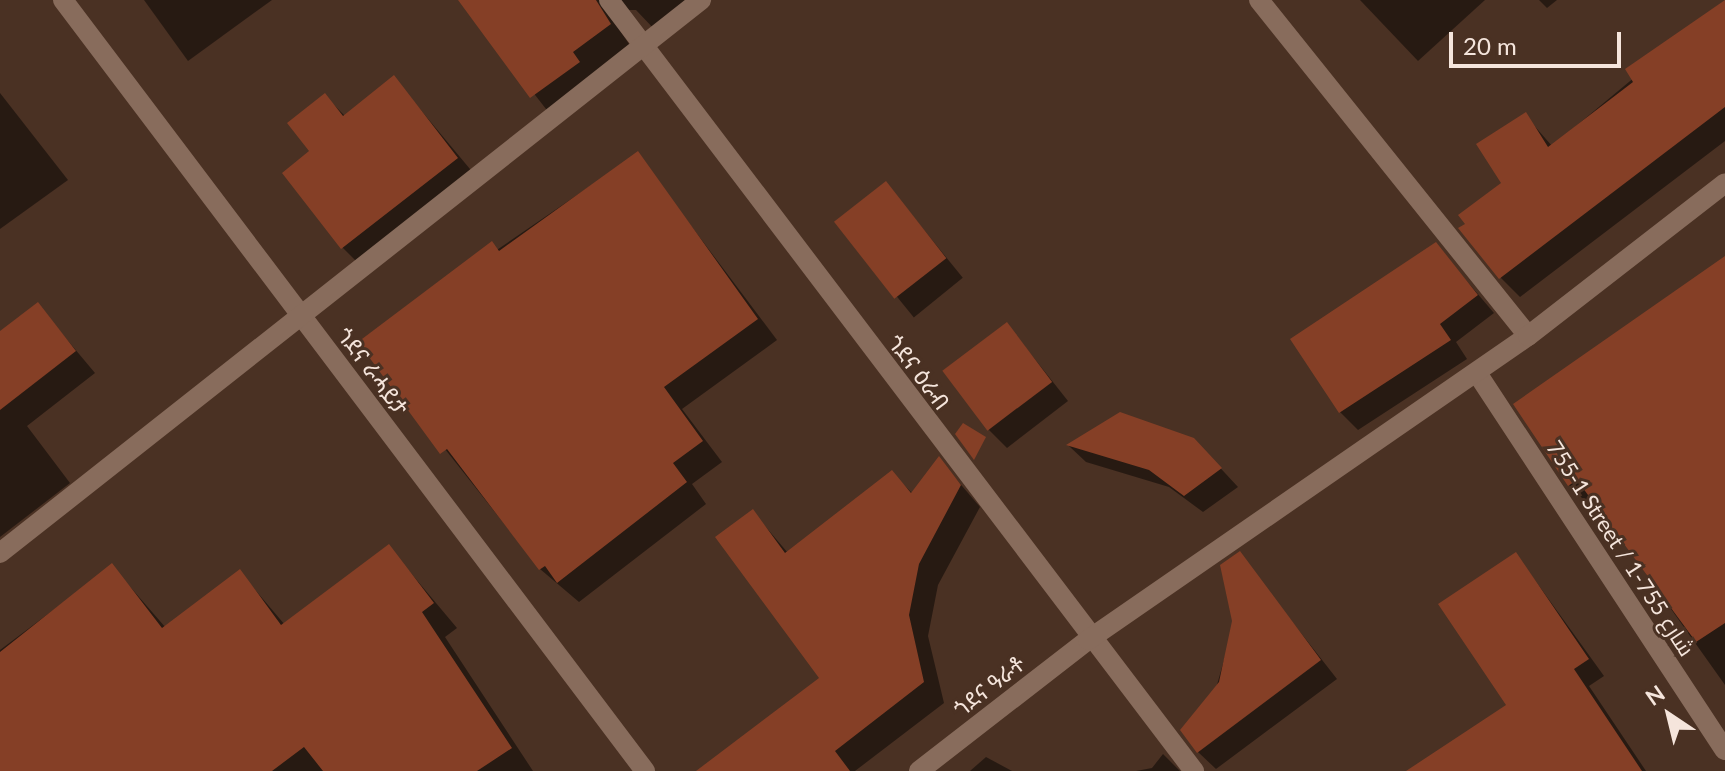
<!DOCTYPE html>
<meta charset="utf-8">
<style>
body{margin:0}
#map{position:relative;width:1725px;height:771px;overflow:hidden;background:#4a3123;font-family:Lato,Cairo,"Noto Sans Ethiopic",sans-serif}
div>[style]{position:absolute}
.shadow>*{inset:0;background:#0007;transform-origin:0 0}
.building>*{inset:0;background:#853f26;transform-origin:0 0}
.street>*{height:20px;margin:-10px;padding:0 10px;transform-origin:10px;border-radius:10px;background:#886c5c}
span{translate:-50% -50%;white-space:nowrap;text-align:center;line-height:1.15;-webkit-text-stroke:6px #4a3123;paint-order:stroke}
.street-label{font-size:22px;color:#f5e5dc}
.north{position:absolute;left:1629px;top:675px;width:80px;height:80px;-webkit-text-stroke:6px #4a3123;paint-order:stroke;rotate:325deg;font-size:22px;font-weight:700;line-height:32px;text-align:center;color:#f5e5dc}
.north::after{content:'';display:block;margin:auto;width:28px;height:36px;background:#f5e5dc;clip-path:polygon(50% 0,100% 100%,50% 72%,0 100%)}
.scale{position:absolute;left:1449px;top:32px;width:172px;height:36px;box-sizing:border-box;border:4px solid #f5e5dc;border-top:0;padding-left:10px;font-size:24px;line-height:28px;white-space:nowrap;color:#f5e5dc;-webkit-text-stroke:6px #4a3123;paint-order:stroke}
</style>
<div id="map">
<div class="shadow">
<i style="clip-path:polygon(144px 0,272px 0,188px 61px)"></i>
<i style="clip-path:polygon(461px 0,695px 0,655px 30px,636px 10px,623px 10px,617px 26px,631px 47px,553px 118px)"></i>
<i style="clip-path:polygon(1360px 0,1485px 0,1418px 61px)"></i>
<i style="clip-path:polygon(1539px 0,1557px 0,1547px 8px)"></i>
<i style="clip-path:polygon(1725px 2px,1725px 141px,1520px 297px,1501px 278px,1503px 183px,1525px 115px,1552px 146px)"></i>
<i style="clip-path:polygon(394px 78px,480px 181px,366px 271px,343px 248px,312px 152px,325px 96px,345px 116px)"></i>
<i style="clip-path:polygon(0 93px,68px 180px,0 229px)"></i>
<i style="clip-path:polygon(637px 154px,777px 340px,682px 409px,722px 462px,692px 484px,706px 504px,579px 602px,540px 569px,361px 343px)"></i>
<i style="left:886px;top:183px;width:122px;height:63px;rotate:51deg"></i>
<i style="clip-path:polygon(1436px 245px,1494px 313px,1456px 342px,1467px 359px,1358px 430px,1340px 412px)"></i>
<i style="clip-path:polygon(1725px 282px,1725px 685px,1595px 502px,1590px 506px,1569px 485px)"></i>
<i style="clip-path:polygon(38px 305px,95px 373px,27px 426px,70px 483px,0 537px,0 334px)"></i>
<i style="clip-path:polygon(1007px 324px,1068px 401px,1007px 448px,989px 430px)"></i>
<i style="clip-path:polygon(1069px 446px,1212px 459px,1238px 487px,1203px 512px,1169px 487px,1086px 462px)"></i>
<i style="clip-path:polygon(939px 459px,980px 507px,938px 585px,928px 636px,944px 703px,855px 771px,722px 771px,822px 678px,753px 512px,788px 553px,892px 473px,913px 494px)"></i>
<i style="clip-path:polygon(389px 547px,457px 628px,445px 637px,533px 771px,0 771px,0 650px,112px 566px,166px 628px,240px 572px,285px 625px)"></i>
<i style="clip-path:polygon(1239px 554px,1337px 679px,1216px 769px,1198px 752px,1235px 621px)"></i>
<i style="clip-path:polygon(1516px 554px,1604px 676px,1589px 686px,1646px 771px,1418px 771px,1509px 706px)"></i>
<i style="clip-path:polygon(1163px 754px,1180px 771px,1136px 771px,1152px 768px)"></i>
<i style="clip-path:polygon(986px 757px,1012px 771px,970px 771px)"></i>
</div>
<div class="building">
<i style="clip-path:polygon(458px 0,596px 0,611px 24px,573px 52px,580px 62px,530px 98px)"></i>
<i style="clip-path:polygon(1725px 0,1725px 107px,1499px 279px,1458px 228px,1465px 224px,1458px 215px,1501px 183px,1476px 144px,1526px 112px,1548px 147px,1633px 82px,1625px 69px)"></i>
<i style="clip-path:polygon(394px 75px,458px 158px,341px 249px,282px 173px,309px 151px,287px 123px,325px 93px,343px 116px)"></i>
<i style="clip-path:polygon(638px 151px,758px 319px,664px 387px,703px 441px,673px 463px,687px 482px,557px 583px,545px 566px,539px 570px,447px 449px,440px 454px,358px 342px,492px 241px,499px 251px)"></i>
<i style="left:886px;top:181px;width:98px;height:66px;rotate:52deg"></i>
<i style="clip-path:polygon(1436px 242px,1478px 295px,1440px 324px,1451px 340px,1339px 413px,1290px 339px)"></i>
<i style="clip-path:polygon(1725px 256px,1725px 623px,1696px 642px,1577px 480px,1568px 486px,1513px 404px)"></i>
<i style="clip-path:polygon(38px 302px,76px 351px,0 410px,0 331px)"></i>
<i style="left:1007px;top:322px;width:75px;height:81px;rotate:53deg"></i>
<i style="clip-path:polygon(1120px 412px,1194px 438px,1222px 468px,1184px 496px,1149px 470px,1066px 445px)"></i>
<i style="clip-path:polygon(963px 423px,986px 437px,974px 460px,955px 434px)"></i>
<i style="clip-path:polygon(939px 456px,961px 485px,919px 564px,909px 615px,924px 682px,835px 751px,850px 771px,696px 771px,819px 678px,715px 537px,753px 509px,785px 553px,892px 470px,911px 493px)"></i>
<i style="clip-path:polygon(389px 544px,434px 603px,422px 612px,512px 748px,477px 771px,323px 771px,304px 747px,272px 771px,0 771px,0 652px,112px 563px,162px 628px,240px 569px,281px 625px)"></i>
<i style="clip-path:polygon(1240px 551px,1321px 660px,1197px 753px,1180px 730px,1219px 682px,1232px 621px,1220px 565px)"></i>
<i style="clip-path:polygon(1516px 552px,1589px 659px,1574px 669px,1642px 771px,1406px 771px,1506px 705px,1438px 604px)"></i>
</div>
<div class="street">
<i style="left:63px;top:0;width:966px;rotate:52.95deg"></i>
<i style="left:609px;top:0;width:968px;rotate:52.81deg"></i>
<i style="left:1259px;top:0;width:430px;rotate:51.3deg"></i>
<i style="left:1477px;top:373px;width:451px;rotate:56.7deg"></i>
<i style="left:0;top:553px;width:893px;rotate:-38.27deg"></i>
<i style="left:919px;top:771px;width:214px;rotate:-37.8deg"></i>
<i style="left:1088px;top:640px;width:535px;rotate:-34.64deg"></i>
<i style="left:1528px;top:336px;width:249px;rotate:-37.8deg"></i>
</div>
<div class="street-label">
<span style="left:373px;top:371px;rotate:53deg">ጎደና ራሓይታ</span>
<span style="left:919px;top:372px;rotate:53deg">ጎደና ዕራብ</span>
<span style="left:1621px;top:548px;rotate:57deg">755-1 Street / شارع 755-1</span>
<span style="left:989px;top:686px;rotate:-38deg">ጎደና ዓራቶ</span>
</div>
<div class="north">N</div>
<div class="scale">20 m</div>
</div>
